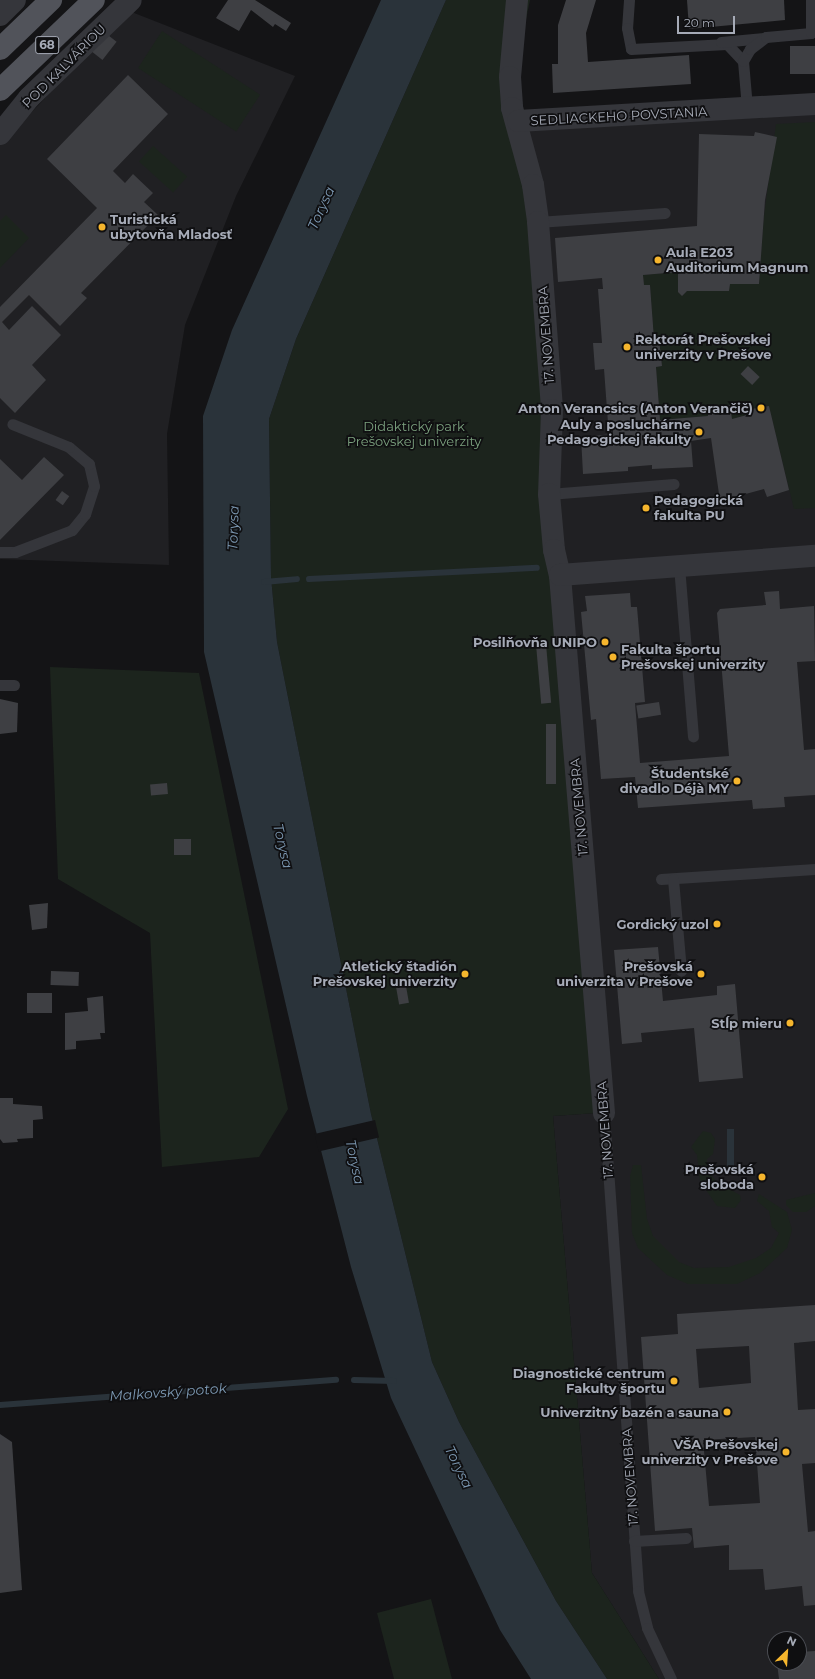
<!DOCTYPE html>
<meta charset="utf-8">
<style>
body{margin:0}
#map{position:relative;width:815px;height:1679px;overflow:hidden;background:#141416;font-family:Montserrat,sans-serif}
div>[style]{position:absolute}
.built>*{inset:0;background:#202023}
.green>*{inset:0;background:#1c241d;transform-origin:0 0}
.water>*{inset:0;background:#2a333a;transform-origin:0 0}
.pier>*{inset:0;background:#141416;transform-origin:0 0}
.stream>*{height:6px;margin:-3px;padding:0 3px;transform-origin:3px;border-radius:3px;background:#2a333a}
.building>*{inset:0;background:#3e3f43;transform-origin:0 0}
.service>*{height:11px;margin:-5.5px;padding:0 5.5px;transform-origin:5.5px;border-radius:5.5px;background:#35363b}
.minor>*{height:22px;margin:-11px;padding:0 11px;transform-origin:11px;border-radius:11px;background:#35363b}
.primary>*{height:22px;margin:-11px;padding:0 11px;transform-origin:11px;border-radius:11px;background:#51535a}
.dots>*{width:11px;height:11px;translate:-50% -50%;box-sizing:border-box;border:2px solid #0f0f11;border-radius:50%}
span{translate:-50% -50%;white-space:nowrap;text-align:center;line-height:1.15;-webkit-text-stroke:3.5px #0f0f11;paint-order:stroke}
.shield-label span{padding:1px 3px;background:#0f0f11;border:1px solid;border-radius:3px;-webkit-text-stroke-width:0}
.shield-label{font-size:12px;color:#a6abb7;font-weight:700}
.street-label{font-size:13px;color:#a6abb7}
.poi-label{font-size:13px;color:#a6abb7;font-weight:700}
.left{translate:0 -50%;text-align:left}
.right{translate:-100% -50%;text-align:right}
.park-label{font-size:13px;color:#7ca27f}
.water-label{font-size:14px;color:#7c98b2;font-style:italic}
.north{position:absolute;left:767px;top:1631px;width:40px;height:40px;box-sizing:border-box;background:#0f0f11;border:1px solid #4b4d53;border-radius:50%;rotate:25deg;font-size:11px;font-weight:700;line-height:16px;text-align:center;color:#a6abb7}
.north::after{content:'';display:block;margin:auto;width:14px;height:18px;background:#f5b52d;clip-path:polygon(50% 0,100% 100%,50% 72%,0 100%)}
.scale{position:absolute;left:677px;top:16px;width:58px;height:18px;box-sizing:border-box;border:2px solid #a6abb7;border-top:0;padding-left:5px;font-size:12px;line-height:14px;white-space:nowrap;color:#a6abb7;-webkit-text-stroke:3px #0f0f11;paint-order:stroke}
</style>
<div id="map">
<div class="built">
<i style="clip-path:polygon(129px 11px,295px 76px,236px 196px,185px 325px,167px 434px,169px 565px,0 559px,0 145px)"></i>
<i style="clip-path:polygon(evenodd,815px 98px,815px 1679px,659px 1679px,592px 1573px,553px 1116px,596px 1113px,514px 124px,815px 98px,775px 1639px,799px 1639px,799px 1663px,775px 1663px,775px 1639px)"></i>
</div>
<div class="green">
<i style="clip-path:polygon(446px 0,530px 0,518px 59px,514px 124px,528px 155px,597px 1113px,553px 1116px,592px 1573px,659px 1679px,607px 1679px,556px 1601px,459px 1422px,432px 1362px,371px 1114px,277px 642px,271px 577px,269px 419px,296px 339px)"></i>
<i style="left:162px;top:31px;width:117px;height:44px;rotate:33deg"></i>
<i style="clip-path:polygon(815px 122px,815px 508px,794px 509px,769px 406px,746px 410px,747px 415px,732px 419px,707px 409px,708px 416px,660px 420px,656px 367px,662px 366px,659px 339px,654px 339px,650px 285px,644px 285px,643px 275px,678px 272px,678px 292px,682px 296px,687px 291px,729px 291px,730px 284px,759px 284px,764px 216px,776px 124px)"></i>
<i style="left:153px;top:146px;width:46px;height:21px;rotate:42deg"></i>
<i style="clip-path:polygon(6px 215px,29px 238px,0 268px,0 221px)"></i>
<i style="clip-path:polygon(50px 667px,199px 673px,288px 1109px,259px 1157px,162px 1167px,150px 933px,58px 879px)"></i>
<i style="clip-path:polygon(703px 1131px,711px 1133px,715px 1139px,713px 1154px,707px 1159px,707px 1170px,718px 1183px,740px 1195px,741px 1200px,735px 1208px,717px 1206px,700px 1181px,697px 1155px,691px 1147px)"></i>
<i style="clip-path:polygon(633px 1165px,641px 1165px,647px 1219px,653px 1236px,679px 1262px,694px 1268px,729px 1267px,756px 1258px,771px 1248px,779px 1233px,772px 1227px,769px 1211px,757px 1201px,759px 1194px,787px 1212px,792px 1230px,787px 1248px,760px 1273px,737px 1284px,688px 1284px,667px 1275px,638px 1248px,632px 1233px,630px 1176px)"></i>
<i style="clip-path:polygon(815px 1193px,815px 1206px,806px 1212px,793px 1212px,786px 1205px,786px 1200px)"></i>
<i style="clip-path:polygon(431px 1599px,452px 1679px,394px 1679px,377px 1613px)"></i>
</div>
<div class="water">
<i style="clip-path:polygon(381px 0,446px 0,296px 339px,269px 419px,271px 577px,277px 642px,371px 1114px,432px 1362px,459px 1422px,556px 1601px,607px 1679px,531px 1679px,500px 1630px,391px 1398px,351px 1267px,307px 1096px,204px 652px,203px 416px,232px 330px)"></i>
<i style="left:727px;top:1129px;width:7px;height:44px"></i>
</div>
<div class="pier">
<i style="left:375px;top:1120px;width:18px;height:62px;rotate:77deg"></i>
</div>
<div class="stream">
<i style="left:309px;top:579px;width:228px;rotate:-2.8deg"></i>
<i style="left:264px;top:582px;width:33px;rotate:-5deg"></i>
<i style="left:354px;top:1380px;width:40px;rotate:1.4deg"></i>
<i style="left:0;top:1405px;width:337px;rotate:-4.3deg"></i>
</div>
<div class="building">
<i style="clip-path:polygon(228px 0,255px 0,291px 23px,286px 31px,275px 24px,273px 27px,251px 10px,239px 31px,216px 18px)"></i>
<i style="clip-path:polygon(566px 0,596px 0,586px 33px,588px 62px,689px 55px,691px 84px,553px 93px,552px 64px,558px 64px,558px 25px)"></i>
<i style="clip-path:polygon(687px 0,784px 0,785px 20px,689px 29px)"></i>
<i style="left:104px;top:32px;width:16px;height:23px;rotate:38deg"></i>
<i style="left:815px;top:46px;width:28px;height:25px;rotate:90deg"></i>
<i style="clip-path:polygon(128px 75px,168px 114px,113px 171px,125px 183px,133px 174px,153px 193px,144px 202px,158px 215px,81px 293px,87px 298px,60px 326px,29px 295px,2px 322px,9px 330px,32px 306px,61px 335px,32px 365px,46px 380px,15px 413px,0 398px,0 307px,97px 208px,47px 159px)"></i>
<i style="clip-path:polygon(755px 132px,777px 137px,765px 200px,759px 284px,730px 284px,729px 291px,687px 291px,682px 296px,678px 292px,678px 272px,643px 275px,644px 285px,650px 285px,654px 339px,659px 339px,662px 366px,656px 367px,660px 420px,708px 416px,706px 408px,730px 405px,732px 419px,747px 415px,746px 410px,769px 406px,789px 490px,767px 497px,764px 489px,720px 501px,711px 438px,691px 441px,693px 467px,652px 469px,652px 465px,628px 467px,628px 471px,583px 474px,581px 437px,613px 434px,613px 423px,608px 423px,604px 369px,595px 370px,593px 343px,602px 343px,598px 289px,603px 289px,602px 278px,558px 282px,555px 238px,697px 226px,699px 134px,754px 136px)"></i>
<i style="left:748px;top:366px;width:16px;height:11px;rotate:43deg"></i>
<i style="clip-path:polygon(44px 457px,64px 475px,0 540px,0 459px,22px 480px)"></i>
<i style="left:62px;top:491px;width:9px;height:11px;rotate:36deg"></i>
<i style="clip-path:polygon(779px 591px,780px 609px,814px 606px,815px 661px,797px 662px,804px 750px,815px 749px,815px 795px,784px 797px,785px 807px,753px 809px,752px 800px,638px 808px,635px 777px,601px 779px,596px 719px,591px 720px,581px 612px,587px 611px,585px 596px,630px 593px,631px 607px,637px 607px,645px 702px,635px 703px,640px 763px,729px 756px,717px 613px,720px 609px,766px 605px,764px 592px)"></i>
<i style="left:546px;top:644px;width:59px;height:10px;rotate:85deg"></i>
<i style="clip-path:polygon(0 699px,18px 703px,17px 732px,0 734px)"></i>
<i style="left:659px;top:702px;width:13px;height:23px;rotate:81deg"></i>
<i style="left:546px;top:724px;width:10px;height:60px"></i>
<i style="left:167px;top:783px;width:11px;height:17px;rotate:85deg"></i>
<i style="left:174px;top:839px;width:17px;height:16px"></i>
<i style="clip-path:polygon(48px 903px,47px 928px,32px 930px,29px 905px)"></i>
<i style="clip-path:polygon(658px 947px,663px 1001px,717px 995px,717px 986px,735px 984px,743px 1078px,699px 1082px,694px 1028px,641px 1033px,642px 1042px,622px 1044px,614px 950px)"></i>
<i style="left:51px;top:971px;width:28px;height:14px;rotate:2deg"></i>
<i style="left:406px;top:986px;width:17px;height:10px;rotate:80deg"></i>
<i style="left:27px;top:993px;width:25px;height:20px"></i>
<i style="clip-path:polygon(103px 996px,105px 1033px,100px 1033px,101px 1039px,76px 1041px,76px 1049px,65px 1050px,65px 1013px,88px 1011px,87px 998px)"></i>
<i style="clip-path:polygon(0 1098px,13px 1098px,13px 1104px,42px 1106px,43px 1119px,33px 1120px,33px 1138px,17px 1139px,18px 1142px,3px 1143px,0 1139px)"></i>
<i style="clip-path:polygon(evenodd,815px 1305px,815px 1341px,794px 1343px,798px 1410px,815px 1409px,815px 1463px,802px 1464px,808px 1532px,815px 1531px,815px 1605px,804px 1606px,802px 1586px,765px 1590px,763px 1569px,729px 1570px,729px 1545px,694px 1548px,692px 1528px,655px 1531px,641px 1337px,678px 1334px,677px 1314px,815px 1305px,749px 1346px,751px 1383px,699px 1388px,696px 1349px,749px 1346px,815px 1305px,755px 1437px,760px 1503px,709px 1506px,703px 1440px,755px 1437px)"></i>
<i style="clip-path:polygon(0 1434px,12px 1442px,22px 1590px,0 1593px)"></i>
<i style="clip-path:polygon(815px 1651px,815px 1679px,779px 1679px,777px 1663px,799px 1663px,799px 1652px)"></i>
</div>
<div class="service">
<i style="left:629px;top:0;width:28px;rotate:94deg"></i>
<i style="left:627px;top:28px;width:21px;rotate:79deg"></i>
<i style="left:631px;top:49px;width:96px;rotate:-3deg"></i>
<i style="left:727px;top:44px;width:23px;rotate:47deg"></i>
<i style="left:743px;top:61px;width:47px;rotate:85.1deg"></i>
<i style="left:721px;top:42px;width:43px;rotate:-5.3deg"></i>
<i style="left:743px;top:61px;width:14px;rotate:-60deg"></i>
<i style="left:750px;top:49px;width:20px;rotate:-37deg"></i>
<i style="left:766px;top:37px;width:45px;rotate:-5.1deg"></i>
<i style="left:811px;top:33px;width:33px;rotate:-90deg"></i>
<i style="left:538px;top:222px;width:127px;rotate:-4.1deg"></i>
<i style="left:549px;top:494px;width:125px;rotate:-4.6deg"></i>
<i style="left:0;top:552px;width:15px"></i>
<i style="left:15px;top:552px;width:61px;rotate:-21.1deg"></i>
<i style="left:72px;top:530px;width:21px;rotate:-51deg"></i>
<i style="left:85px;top:514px;width:29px;rotate:-72deg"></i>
<i style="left:94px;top:486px;width:23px;rotate:-103deg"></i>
<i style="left:89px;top:464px;width:26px;rotate:-140deg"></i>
<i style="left:69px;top:447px;width:61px;rotate:-158deg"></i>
<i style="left:679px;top:566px;width:171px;rotate:85.3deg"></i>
<i style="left:0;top:685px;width:14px"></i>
<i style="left:661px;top:879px;width:154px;rotate:-3.7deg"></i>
<i style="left:673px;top:879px;width:92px;rotate:85deg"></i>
<i style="left:604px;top:1113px;width:479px;rotate:85.9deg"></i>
<i style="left:638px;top:1591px;width:38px;rotate:76deg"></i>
<i style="left:647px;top:1628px;width:56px;rotate:64.8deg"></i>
<i style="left:634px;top:1541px;width:52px;rotate:-3.3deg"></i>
</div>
<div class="minor">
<i style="left:517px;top:0;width:77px;rotate:95.2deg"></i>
<i style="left:510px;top:77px;width:31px;rotate:86deg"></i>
<i style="left:512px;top:108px;width:80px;rotate:74.7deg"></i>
<i style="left:533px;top:185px;width:37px;rotate:82deg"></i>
<i style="left:538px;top:222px;width:189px;rotate:85.7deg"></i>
<i style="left:552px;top:410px;width:84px;rotate:92deg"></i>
<i style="left:549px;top:494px;width:56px;rotate:84.9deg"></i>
<i style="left:554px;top:550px;width:26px;rotate:77deg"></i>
<i style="left:0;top:15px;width:21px;rotate:-45deg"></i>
<i style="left:518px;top:121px;width:297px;rotate:-3.3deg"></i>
<i style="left:0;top:134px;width:46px;rotate:-51.1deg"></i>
<i style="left:29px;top:98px;width:141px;rotate:-43.9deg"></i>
<i style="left:604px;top:1113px;width:540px;rotate:-94.68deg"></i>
<i style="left:560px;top:575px;width:256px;rotate:-4.3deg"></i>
</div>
<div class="primary">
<i style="left:0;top:49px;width:71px;rotate:-43.9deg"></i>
<i style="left:0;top:90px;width:130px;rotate:-43.8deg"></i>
</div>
<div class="dots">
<i style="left:102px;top:227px;background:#f5b52d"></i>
<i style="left:658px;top:260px;background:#f5b52d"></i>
<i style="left:627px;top:347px;background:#f5b52d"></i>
<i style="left:761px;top:408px;background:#f5b52d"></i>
<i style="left:699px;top:432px;background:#f5b52d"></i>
<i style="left:646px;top:508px;background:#f5b52d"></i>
<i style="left:605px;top:642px;background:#f5b52d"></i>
<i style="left:613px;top:657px;background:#f5b52d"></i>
<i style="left:737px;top:781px;background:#f5b52d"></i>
<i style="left:717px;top:924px;background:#f5b52d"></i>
<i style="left:465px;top:974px;background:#f5b52d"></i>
<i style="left:701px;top:974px;background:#f5b52d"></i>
<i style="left:790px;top:1023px;background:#f5b52d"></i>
<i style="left:762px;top:1177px;background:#f5b52d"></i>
<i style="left:674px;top:1381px;background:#f5b52d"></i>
<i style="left:727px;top:1412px;background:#f5b52d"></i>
<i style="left:786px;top:1452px;background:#f5b52d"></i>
</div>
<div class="shield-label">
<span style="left:47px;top:45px">68</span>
</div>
<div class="street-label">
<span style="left:64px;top:66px;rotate:-45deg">POD KALVÁRIOU</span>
<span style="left:619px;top:116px;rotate:-3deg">SEDLIACKEHO POVSTANIA</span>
<span style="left:546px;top:335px;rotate:-94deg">17. NOVEMBRA</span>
<span style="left:579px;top:807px;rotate:-95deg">17. NOVEMBRA</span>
<span style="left:605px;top:1130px;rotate:-94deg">17. NOVEMBRA</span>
<span style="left:630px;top:1477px;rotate:-94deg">17. NOVEMBRA</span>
</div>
<div class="poi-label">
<span class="left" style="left:110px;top:227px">Turistická<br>ubytovňa Mladosť</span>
<span class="left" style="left:666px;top:260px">Aula E203<br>Auditorium Magnum</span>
<span class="left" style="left:635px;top:347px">Rektorát Prešovskej<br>univerzity v Prešove</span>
<span class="right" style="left:753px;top:408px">Anton Verancsics (Anton Verančič)</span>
<span class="right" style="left:691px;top:432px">Auly a posluchárne<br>Pedagogickej fakulty</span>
<span class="left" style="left:654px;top:508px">Pedagogická<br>fakulta PU</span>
<span class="right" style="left:597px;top:642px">Posilňovňa UNIPO</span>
<span class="left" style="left:621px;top:657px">Fakulta športu<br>Prešovskej univerzity</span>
<span class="right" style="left:729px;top:781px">Študentské<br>divadlo Déjà MY</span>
<span class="right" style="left:709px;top:924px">Gordický uzol</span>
<span class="right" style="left:457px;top:974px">Atletický štadión<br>Prešovskej univerzity</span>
<span class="right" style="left:693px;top:974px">Prešovská<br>univerzita v Prešove</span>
<span class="right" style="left:782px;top:1023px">Stĺp mieru</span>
<span class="right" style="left:754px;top:1177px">Prešovská<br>sloboda</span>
<span class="right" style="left:665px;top:1381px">Diagnostické centrum<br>Fakulty športu</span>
<span class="right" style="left:719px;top:1412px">Univerzitný bazén a sauna</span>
<span class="right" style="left:778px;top:1452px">VŠA Prešovskej<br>univerzity v Prešove</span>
</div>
<div class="park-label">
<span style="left:414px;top:434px">Didaktický park<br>Prešovskej univerzity</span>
</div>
<div class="water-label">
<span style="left:321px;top:208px;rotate:-66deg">Torysa</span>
<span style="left:233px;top:528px;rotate:-88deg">Torysa</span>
<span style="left:283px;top:846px;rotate:77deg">Torysa</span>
<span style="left:355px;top:1162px;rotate:78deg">Torysa</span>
<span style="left:168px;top:1392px;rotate:-4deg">Malkovský potok</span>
<span style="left:459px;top:1467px;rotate:64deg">Torysa</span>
</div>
<div class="north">N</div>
<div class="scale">20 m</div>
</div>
